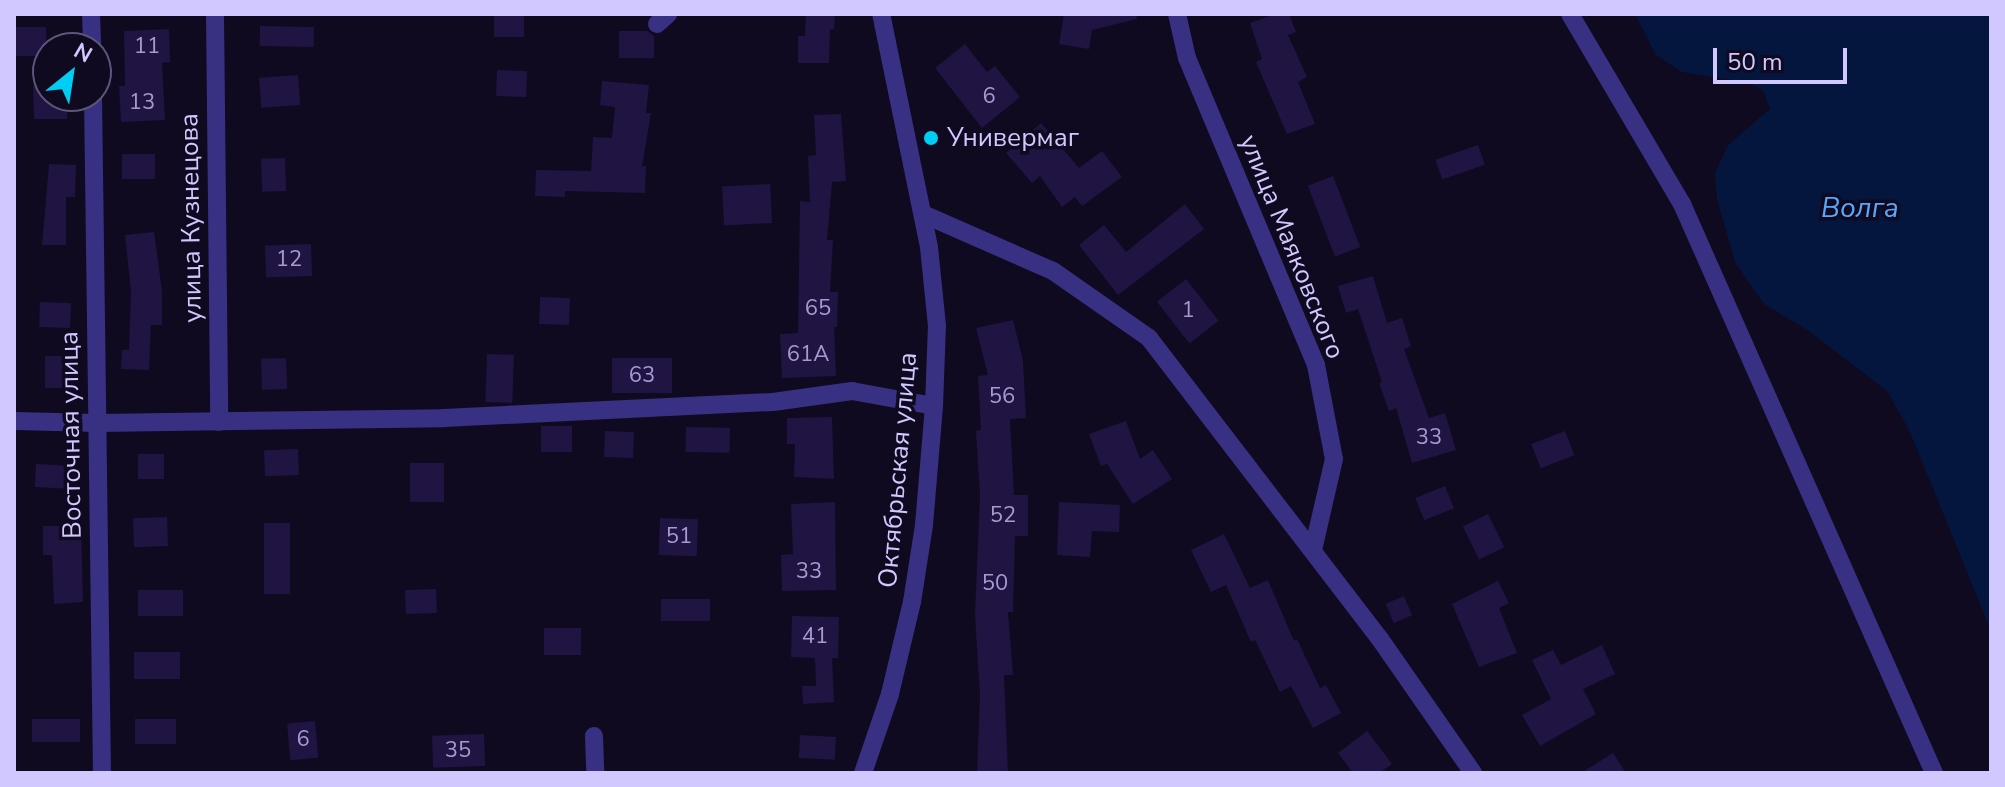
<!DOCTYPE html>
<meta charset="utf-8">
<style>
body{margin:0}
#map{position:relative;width:2005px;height:787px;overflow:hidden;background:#0f0a1f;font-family:"Nunito Sans",sans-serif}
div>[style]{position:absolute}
.water>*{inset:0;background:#04163e}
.building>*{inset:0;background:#201442;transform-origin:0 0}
.minor>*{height:18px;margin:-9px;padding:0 9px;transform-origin:9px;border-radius:9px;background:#383083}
.dots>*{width:22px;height:22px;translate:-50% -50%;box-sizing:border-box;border:4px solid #0f0a1f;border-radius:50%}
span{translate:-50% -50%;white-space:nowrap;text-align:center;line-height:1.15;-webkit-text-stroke:7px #0f0a1f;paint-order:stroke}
.number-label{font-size:22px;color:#a59bd0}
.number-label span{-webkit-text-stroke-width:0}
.poi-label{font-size:26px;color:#d1c8ff}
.left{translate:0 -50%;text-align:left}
.street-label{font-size:26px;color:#d1c8ff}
.water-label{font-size:28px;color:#56a8ff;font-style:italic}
.frame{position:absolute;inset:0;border:16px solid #d1c8ff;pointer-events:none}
.north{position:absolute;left:32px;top:32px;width:80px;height:80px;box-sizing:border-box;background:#0f0a1f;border:2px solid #5d5679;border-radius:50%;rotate:30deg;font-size:22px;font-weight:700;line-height:32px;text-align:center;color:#d1c8ff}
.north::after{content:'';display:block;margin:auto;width:28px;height:36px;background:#00cdf3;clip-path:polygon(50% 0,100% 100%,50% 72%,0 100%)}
.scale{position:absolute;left:1713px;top:48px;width:134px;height:36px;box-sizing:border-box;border:4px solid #d1c8ff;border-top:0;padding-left:10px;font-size:24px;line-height:28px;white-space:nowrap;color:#d1c8ff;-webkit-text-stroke:6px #0f0a1f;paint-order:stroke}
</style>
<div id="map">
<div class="water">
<i style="clip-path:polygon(1635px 14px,1991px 14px,1991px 631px,1910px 432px,1887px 391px,1809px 331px,1764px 304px,1736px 264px,1717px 200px,1715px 173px,1728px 145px,1770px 109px,1763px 90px,1750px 83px,1682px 72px,1656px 55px)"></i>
</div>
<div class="building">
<i style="left:494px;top:14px;width:30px;height:23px"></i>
<i style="clip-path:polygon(806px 14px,835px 14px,834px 29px,830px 29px,829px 63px,798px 63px,798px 36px,805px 36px)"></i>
<i style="clip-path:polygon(1064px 14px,1136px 14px,1137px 19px,1092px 30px,1089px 49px,1059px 44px)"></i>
<i style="clip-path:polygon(1276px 14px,1289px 14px,1296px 32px,1288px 35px,1307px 77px,1298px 82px,1315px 124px,1287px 134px,1256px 62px,1262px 59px,1250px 23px)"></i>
<i style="left:260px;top:26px;width:54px;height:20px;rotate:1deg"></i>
<i style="left:14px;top:27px;width:32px;height:29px"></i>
<i style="clip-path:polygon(169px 29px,170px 62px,162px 63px,165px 120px,121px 122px,119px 86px,125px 86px,124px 31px)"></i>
<i style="clip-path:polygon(619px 31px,647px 31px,654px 36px,654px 58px,619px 58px)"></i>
<i style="clip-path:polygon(965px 44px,987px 72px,995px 66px,1020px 97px,982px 128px,935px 68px)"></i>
<i style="left:497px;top:70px;width:30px;height:26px;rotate:2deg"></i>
<i style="left:298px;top:75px;width:30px;height:39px;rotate:86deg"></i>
<i style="clip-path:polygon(602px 81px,649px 85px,646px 113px,651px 113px,642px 166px,646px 166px,645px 193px,565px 191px,565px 197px,535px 196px,536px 170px,591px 171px,593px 137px,612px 138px,615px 107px,600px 105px)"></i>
<i style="clip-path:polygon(48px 84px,48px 96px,67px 96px,67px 119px,34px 119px,33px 85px)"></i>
<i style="clip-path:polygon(841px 114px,846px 181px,832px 182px,827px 240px,833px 240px,830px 292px,838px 292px,837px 327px,834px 327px,836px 376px,782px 378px,780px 334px,798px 333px,800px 201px,810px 202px,808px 156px,816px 155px,814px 115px)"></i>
<i style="clip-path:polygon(1041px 123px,1079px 168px,1102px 151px,1122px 177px,1082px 206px,1075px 197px,1062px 207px,1040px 176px,1032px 183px,1006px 153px)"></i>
<i style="left:1478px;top:145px;width:21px;height:45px;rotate:71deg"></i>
<i style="left:122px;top:154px;width:33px;height:25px"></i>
<i style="left:285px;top:158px;width:33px;height:24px;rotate:88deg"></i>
<i style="clip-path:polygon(49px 164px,76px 165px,75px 197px,66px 197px,66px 245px,42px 245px)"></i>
<i style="left:1333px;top:176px;width:76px;height:27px;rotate:69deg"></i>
<i style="left:770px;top:184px;width:39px;height:48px;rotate:87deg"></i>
<i style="clip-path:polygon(1185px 204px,1204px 229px,1118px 295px,1079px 245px,1104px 225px,1126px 252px)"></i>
<i style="clip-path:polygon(154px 232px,162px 291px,162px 325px,151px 325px,149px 370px,121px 369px,122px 350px,129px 350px,131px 291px,125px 235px)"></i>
<i style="left:311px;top:244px;width:32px;height:46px;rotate:88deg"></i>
<i style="clip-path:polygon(1373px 276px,1387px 323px,1402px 318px,1411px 346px,1404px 349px,1429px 418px,1445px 413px,1456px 450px,1412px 463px,1396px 408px,1389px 411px,1379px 383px,1382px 382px,1358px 309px,1346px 313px,1338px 286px)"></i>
<i style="left:1186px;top:279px;width:53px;height:37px;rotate:52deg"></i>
<i style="left:540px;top:297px;width:30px;height:27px;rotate:2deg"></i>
<i style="left:40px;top:302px;width:31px;height:25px;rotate:2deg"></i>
<i style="clip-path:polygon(1013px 320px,1023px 361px,1026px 418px,1010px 419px,1014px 495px,1028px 495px,1028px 536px,1015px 536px,1013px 612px,1008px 612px,1013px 675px,1004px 675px,1008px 773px,977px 773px,980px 695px,975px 615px,980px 495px,976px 431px,981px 430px,978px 376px,988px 375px,976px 328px)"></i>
<i style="left:487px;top:354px;width:27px;height:48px;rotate:2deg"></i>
<i style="left:78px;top:356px;width:32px;height:33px;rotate:90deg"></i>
<i style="left:286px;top:358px;width:31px;height:25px;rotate:88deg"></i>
<i style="left:612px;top:358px;width:60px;height:35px"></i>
<i style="clip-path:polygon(832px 417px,834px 479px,794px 477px,795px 444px,787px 444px,787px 418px)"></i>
<i style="clip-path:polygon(1126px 421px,1140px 459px,1153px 450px,1172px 479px,1133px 504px,1107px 464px,1101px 466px,1089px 434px)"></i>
<i style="left:541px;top:426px;width:31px;height:26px"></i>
<i style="left:686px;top:427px;width:44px;height:25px;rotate:1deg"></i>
<i style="left:605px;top:431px;width:29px;height:26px;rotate:2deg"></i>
<i style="left:1565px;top:431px;width:26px;height:36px;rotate:69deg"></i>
<i style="left:298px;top:449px;width:26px;height:34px;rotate:88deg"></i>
<i style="left:138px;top:454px;width:26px;height:25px"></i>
<i style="left:410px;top:463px;width:34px;height:39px"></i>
<i style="left:36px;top:464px;width:42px;height:23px;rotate:3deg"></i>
<i style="left:1445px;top:486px;width:24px;height:32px;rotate:68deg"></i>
<i style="clip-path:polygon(835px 502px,836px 590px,782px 591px,781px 555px,793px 554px,791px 504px)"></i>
<i style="clip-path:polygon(1059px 502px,1120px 505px,1119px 532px,1092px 531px,1090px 557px,1057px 555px)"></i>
<i style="left:1488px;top:514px;width:37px;height:28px;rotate:64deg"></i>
<i style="left:167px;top:517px;width:29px;height:34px;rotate:88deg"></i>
<i style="left:660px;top:518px;width:38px;height:37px;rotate:2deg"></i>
<i style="left:264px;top:523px;width:26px;height:71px"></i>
<i style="clip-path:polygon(43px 526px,81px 526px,83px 602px,54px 604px,52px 555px,43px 555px)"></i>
<i style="clip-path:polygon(1224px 534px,1250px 588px,1268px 580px,1294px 641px,1297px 639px,1320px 688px,1326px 685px,1341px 713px,1313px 728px,1291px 686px,1280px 692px,1255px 640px,1251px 642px,1226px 585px,1211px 592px,1191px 550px)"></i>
<i style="clip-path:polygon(1498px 581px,1509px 603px,1499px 608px,1517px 653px,1479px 667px,1452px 604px)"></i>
<i style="left:436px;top:589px;width:24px;height:31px;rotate:88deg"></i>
<i style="left:183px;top:590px;width:26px;height:45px;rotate:90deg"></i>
<i style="left:1404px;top:596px;width:21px;height:20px;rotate:67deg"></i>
<i style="left:710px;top:599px;width:22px;height:49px;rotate:90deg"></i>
<i style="clip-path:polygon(792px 616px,839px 617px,838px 658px,832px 658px,834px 702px,803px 704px,802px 686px,816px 686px,815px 658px,791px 657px)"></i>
<i style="left:544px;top:628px;width:37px;height:27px"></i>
<i style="clip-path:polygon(1602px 645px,1615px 674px,1583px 689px,1596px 714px,1540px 746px,1522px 715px,1551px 699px,1532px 660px,1553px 650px,1561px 665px)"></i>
<i style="left:134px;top:652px;width:46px;height:27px"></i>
<i style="left:80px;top:719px;width:23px;height:48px;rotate:90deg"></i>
<i style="left:135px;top:719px;width:41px;height:25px"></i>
<i style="left:315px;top:721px;width:37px;height:28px;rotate:85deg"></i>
<i style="clip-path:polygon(1367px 731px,1392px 764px,1379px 773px,1353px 773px,1338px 753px)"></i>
<i style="left:484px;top:734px;width:32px;height:52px;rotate:88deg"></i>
<i style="left:800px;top:735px;width:36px;height:23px;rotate:3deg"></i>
<i style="clip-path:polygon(1613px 753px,1626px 773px,1581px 773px)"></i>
</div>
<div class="minor">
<i style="left:91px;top:14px;width:34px;rotate:88deg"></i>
<i style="left:215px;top:14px;width:408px;rotate:89.4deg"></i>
<i style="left:1177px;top:14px;width:45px;rotate:77.2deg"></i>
<i style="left:1187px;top:58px;width:333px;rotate:67.2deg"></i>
<i style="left:1316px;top:365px;width:96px;rotate:79.2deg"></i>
<i style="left:1334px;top:459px;width:93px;rotate:103deg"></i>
<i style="left:1570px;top:14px;width:221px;rotate:59.5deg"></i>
<i style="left:1682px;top:204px;width:622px;rotate:66.11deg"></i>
<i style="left:657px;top:24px;width:15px;rotate:-42deg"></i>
<i style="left:93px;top:96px;width:677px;rotate:89.24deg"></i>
<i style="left:923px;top:214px;width:142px;rotate:23.7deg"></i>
<i style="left:1053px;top:271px;width:117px;rotate:34.9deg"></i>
<i style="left:1149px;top:338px;width:379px;rotate:52.5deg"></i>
<i style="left:1380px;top:639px;width:163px;rotate:55.2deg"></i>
<i style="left:14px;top:421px;width:83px;rotate:1.4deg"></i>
<i style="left:97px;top:423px;width:347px;rotate:-0.8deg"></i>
<i style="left:444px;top:418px;width:329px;rotate:-2.8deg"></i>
<i style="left:773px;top:402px;width:80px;rotate:-7.9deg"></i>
<i style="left:852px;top:391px;width:83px;rotate:10.4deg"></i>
<i style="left:594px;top:736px;width:37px;rotate:88deg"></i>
<i style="left:863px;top:773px;width:83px;rotate:-71.1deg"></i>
<i style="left:890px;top:694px;width:95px;rotate:-76.6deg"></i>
<i style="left:912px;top:602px;width:78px;rotate:-81.1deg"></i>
<i style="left:924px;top:525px;width:119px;rotate:-85.2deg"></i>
<i style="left:934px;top:406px;width:80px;rotate:-87.9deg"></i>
<i style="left:937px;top:326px;width:79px;rotate:-95.8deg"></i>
<i style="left:929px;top:247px;width:238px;rotate:-101.6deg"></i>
</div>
<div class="dots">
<i style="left:931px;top:138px;background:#00cdf3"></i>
</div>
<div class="number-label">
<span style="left:147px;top:47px">11</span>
<span style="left:989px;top:97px">6</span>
<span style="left:142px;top:103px">13</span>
<span style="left:289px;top:260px">12</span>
<span style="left:818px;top:309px">65</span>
<span style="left:1188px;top:311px">1</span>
<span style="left:808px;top:355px">61А</span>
<span style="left:642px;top:376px">63</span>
<span style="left:1002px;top:397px">56</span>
<span style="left:1429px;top:438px">33</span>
<span style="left:1003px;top:516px">52</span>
<span style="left:679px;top:537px">51</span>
<span style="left:809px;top:572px">33</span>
<span style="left:995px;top:584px">50</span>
<span style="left:815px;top:637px">41</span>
<span style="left:303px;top:740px">6</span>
<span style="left:458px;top:751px">35</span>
</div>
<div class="poi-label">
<span class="left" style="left:947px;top:138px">Универмаг</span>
</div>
<div class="street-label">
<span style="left:191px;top:218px;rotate:-91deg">улица Кузнецова</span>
<span style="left:1292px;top:247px;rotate:68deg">улица Маяковского</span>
<span style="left:71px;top:435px;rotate:-91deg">Восточная улица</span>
<span style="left:898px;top:470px;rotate:-85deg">Октябрьская улица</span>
</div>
<div class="water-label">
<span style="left:1860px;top:208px">Волга</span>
</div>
<div class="frame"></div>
<div class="north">N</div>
<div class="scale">50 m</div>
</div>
